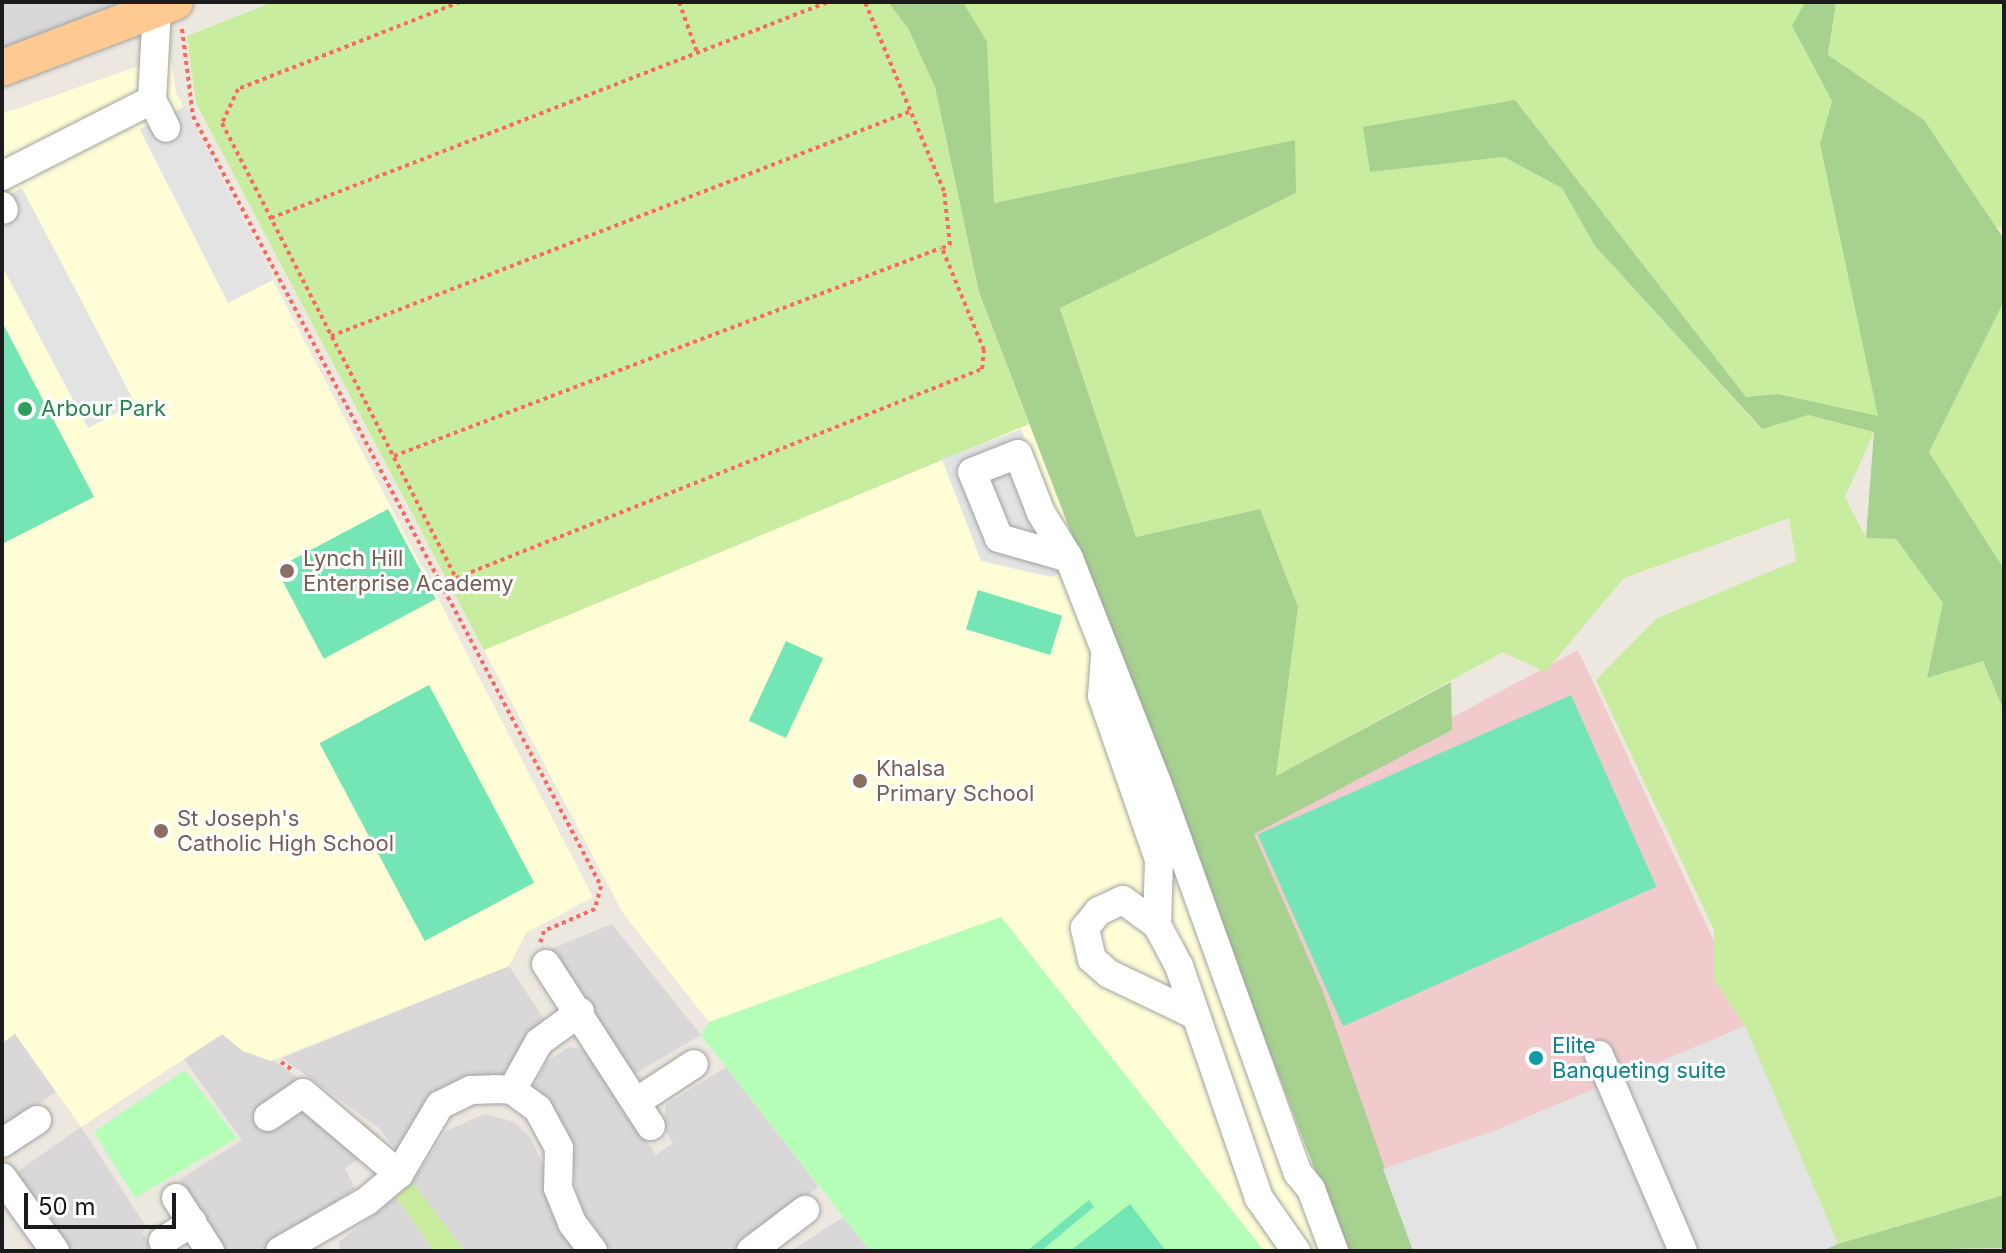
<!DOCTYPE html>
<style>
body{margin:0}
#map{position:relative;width:2006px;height:1253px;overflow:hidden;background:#ede8df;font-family:Inter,sans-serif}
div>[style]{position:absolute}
.residential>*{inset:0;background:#d9d7d7}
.commercial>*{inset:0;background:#f1cbcc}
.education>*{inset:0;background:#fffdd6}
.grass>*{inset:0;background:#c9ed9f}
.forest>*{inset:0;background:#a6d18f}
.park>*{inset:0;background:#b5feb7}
.pitch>*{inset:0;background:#74e5b4;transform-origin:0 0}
.parking>*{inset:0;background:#e3e3e3;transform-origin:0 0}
.path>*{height:4px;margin-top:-2px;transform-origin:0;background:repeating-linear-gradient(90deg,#ff665e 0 4px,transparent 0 8px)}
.roads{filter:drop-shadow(0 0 2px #a2a2a2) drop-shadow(0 0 2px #a2a2a2)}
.minor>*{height:28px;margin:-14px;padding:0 14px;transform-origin:14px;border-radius:14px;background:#fff}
.major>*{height:36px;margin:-18px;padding:0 18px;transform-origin:18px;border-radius:18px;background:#ffca92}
.dots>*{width:22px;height:22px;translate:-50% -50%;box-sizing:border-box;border:4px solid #fff;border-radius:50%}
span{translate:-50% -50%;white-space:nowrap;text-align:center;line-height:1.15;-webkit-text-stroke:6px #fff;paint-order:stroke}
.leisure-label{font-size:22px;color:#27864d}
.left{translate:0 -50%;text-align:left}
.education-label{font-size:22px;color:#785e54}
.culture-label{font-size:22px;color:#0d838f}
.frame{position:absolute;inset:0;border:4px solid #1b1b1b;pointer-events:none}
.scale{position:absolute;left:24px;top:1193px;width:152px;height:36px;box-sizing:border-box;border:4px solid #1b1b1b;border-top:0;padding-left:10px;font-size:24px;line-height:28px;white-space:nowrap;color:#1b1b1b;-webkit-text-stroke:6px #fff;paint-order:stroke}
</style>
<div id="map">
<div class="residential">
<i style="clip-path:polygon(2px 2px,144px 2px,2px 56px)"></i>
<i style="clip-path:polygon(612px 924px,701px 1035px,633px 1075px,576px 994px,551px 949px)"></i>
<i style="clip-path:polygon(509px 966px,549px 1027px,509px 1073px,440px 1090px,426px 1101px,396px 1150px,379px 1128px,282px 1058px)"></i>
<i style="clip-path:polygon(15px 1033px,56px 1092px,2px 1127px,2px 1043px)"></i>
<i style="clip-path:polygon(223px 1034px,243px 1051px,273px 1060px,373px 1131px,393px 1156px,360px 1159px,345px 1168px,355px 1189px,259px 1251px,224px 1251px,179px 1180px,242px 1140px,184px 1059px)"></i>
<i style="clip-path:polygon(569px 1047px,584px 1050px,656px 1155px,673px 1143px,664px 1127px,666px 1105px,726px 1067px,819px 1187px,745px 1236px,733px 1251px,611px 1251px,580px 1208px,565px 1127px,534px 1088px,546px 1062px)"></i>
<i style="clip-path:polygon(485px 1114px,514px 1122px,530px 1137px,544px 1167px,550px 1210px,574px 1251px,464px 1251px,412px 1182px,446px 1131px)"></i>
<i style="clip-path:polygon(81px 1127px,147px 1228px,142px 1232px,155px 1251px,70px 1251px,51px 1218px,14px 1174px)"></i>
<i style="clip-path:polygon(396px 1197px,434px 1251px,340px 1251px,339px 1242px)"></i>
<i style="clip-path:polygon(843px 1217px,870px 1251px,791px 1251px)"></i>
</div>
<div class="commercial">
<i style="clip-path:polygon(1578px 650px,1859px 1251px,1377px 1251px,1234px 834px)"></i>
</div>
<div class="education">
<i style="clip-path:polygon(170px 55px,176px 93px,593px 897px,526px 933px,509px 966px,271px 1061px,243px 1051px,222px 1034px,81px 1127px,15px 1034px,2px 1043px,2px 544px,94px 496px,2px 322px,2px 114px)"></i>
<i style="clip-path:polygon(1029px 424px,1346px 1251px,1264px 1251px,1001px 917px,709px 1022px,623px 913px,484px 650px)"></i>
</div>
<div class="grass">
<i style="clip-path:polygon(273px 2px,888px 2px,909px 30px,935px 87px,979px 292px,1029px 424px,484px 650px,196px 103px,187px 36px)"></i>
<i style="clip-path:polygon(963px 2px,1805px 2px,1792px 26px,1832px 101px,1820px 144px,1879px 417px,1778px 394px,1746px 397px,1515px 100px,1370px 171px,1504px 157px,1562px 188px,1595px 246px,1761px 429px,1808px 415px,1874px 432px,1845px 497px,1866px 538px,1896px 539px,1944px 603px,1927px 677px,1983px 661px,2004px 711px,2004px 1195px,1838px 1244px,1745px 1026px,1714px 980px,1714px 930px,1596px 680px,1657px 618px,1796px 561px,1789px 518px,1624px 578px,1545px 672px,1503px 652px,1275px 777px,1298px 607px,1260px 509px,1136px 537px,1060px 307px,1296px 193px,1294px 141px,994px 204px,987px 43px)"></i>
<i style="clip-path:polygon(1836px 2px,2004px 2px,2004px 228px,1996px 227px,1924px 120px,1828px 55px)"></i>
<i style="clip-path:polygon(2004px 301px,2004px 569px,1929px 452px)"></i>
<i style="clip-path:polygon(412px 1182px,457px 1241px,464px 1251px,434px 1251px,396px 1197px)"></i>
</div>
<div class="forest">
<i style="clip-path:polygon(888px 2px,963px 2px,987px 42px,994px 203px,1295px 140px,1296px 193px,1060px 308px,1136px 537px,1260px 509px,1298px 607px,1276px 776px,1451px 682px,1452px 730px,1254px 834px,1322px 989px,1414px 1251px,1346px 1251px,979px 292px,935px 87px,909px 30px)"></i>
<i style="clip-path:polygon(1805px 2px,1836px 2px,1828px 55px,1924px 120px,2004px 239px,2004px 301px,1929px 452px,2004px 569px,2004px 711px,1983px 661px,1927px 678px,1943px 603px,1896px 539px,1866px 538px,1874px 432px,1808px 415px,1762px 429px,1595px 246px,1562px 188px,1504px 157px,1370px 172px,1363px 127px,1515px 100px,1746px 397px,1778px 394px,1878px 416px,1820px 144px,1832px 101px,1792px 26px)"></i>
<i style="clip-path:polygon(2004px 1195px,2004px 1248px,1821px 1251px,1838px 1244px)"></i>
</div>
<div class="park">
<i style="clip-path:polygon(1001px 917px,1264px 1251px,870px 1251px,701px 1035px,709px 1022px)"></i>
<i style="clip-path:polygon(185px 1070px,237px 1138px,135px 1198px,94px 1132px)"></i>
</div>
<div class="pitch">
<i style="clip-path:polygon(2px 322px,94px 497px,2px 544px)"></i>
<i style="left:388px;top:509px;width:102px;height:127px;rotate:62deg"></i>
<i style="left:978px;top:590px;width:88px;height:41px;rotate:17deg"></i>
<i style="left:786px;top:641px;width:41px;height:88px;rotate:25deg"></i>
<i style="left:429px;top:685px;width:224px;height:124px;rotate:62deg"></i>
<i style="left:1571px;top:695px;width:210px;height:343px;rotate:66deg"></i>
<i style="clip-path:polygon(1089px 1200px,1094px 1207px,1041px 1251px,1027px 1251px)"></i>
<i style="clip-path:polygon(1130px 1204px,1166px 1251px,1070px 1251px)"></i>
</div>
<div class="parking">
<i style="left:185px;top:106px;width:195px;height:51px;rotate:63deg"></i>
<i style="clip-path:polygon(22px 188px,135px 403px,88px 428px,2px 266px,2px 198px)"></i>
<i style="clip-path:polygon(1021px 429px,1077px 569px,1051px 577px,981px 561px,942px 459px)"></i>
<i style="clip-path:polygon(1745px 1026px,1838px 1244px,1821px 1251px,1413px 1251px,1383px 1169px,1496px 1130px)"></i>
</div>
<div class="path">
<i style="left:460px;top:2px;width:238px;rotate:158.6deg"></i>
<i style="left:238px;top:89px;width:38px;rotate:115deg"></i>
<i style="left:222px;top:123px;width:512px;rotate:62.78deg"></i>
<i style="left:456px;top:578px;width:566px;rotate:-21.67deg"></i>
<i style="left:982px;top:369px;width:19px;rotate:-84deg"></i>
<i style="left:984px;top:350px;width:110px;rotate:-112.4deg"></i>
<i style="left:942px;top:248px;width:9px;rotate:-21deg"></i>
<i style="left:950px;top:245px;width:54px;rotate:-96.3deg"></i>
<i style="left:944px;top:191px;width:205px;rotate:-112.7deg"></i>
<i style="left:679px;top:2px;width:53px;rotate:70.2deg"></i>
<i style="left:182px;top:29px;width:88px;rotate:82.8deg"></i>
<i style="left:193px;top:116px;width:871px;rotate:62.08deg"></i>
<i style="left:601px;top:886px;width:24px;rotate:105deg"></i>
<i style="left:595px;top:909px;width:56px;rotate:156.7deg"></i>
<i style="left:544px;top:931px;width:13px;rotate:108deg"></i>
<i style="left:271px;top:218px;width:597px;rotate:-21.2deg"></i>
<i style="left:331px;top:336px;width:622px;rotate:-21.2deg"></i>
<i style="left:394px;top:456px;width:585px;rotate:-20.82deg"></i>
<i style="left:281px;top:1062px;width:16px;rotate:35deg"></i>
</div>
<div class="roads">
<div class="minor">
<i style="left:152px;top:100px;width:31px;rotate:63deg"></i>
<i style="left:2px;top:176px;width:168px;rotate:-26.9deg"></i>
<i style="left:152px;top:100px;width:91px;rotate:-86.9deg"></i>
<i style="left:2px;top:206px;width:4px;rotate:63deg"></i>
<i style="left:1069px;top:558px;width:73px;rotate:-164.1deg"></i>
<i style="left:999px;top:538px;width:71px;rotate:-112.2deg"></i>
<i style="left:972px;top:472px;width:49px;rotate:-21.4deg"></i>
<i style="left:1018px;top:454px;width:63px;rotate:68.7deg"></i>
<i style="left:1041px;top:513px;width:53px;rotate:58.1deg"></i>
<i style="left:1069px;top:558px;width:241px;rotate:68.6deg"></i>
<i style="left:1157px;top:782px;width:416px;rotate:70.2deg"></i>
<i style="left:1298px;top:1173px;width:21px;rotate:51deg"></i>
<i style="left:1311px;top:1189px;width:66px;rotate:69.6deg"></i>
<i style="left:1105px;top:656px;width:40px;rotate:94.3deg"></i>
<i style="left:1102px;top:696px;width:174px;rotate:70.8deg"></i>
<i style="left:1159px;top:860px;width:65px;rotate:91.8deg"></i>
<i style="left:546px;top:964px;width:193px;rotate:57.1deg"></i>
<i style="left:1193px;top:1014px;width:93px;rotate:-154.5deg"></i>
<i style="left:1109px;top:974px;width:23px;rotate:-139deg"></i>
<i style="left:1092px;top:959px;width:32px;rotate:-103deg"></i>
<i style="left:1085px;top:928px;width:22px;rotate:-51deg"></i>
<i style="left:1099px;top:911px;width:26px;rotate:-25deg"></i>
<i style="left:1123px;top:900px;width:42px;rotate:36.3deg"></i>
<i style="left:1157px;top:925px;width:47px;rotate:61.8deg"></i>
<i style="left:1179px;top:966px;width:245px;rotate:71deg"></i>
<i style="left:1259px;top:1198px;width:65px;rotate:55.1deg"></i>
<i style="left:1599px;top:1055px;width:213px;rotate:66.8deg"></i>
<i style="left:512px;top:1090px;width:55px;rotate:-60.6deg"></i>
<i style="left:539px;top:1042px;width:51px;rotate:-36.2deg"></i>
<i style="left:636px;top:1102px;width:69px;rotate:-33.2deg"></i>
<i style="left:268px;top:1117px;width:42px;rotate:-34.4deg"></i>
<i style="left:303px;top:1093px;width:126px;rotate:40.2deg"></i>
<i style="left:2px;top:1143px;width:42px;rotate:-33.3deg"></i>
<i style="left:2px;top:1177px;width:91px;rotate:54.4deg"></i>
<i style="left:176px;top:1198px;width:63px;rotate:57.3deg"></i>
<i style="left:163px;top:1241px;width:35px;rotate:-33deg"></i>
<i style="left:280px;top:1251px;width:100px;rotate:-29.9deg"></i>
<i style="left:367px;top:1201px;width:42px;rotate:-40.2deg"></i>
<i style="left:399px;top:1174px;width:80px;rotate:-59.3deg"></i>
<i style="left:440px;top:1105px;width:34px;rotate:-26deg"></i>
<i style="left:471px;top:1090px;width:24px;rotate:-2deg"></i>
<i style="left:495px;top:1089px;width:17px;rotate:3deg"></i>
<i style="left:512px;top:1090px;width:32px;rotate:36deg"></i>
<i style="left:538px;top:1109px;width:44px;rotate:61.7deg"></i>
<i style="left:559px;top:1148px;width:40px;rotate:91.4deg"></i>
<i style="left:558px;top:1188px;width:38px;rotate:68deg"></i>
<i style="left:572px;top:1223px;width:35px;rotate:53deg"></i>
<i style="left:751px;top:1251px;width:68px;rotate:-37.2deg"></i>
</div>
<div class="major">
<i style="left:2px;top:68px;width:185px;rotate:-20.9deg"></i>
</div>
</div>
<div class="dots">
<i style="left:25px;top:409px;background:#2e9e5b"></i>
<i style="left:287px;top:571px;background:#8d6e63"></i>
<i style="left:860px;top:781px;background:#8d6e63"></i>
<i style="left:161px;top:831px;background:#8d6e63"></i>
<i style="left:1536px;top:1058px;background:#0f9aa8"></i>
</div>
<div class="leisure-label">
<span class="left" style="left:41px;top:409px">Arbour Park</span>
</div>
<div class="education-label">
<span class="left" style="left:303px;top:571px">Lynch Hill<br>Enterprise Academy</span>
<span class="left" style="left:876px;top:781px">Khalsa<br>Primary School</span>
<span class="left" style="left:177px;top:831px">St Joseph's<br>Catholic High School</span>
</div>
<div class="culture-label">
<span class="left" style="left:1552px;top:1058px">Elite<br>Banqueting suite</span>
</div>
<div class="frame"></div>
<div class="scale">50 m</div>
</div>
